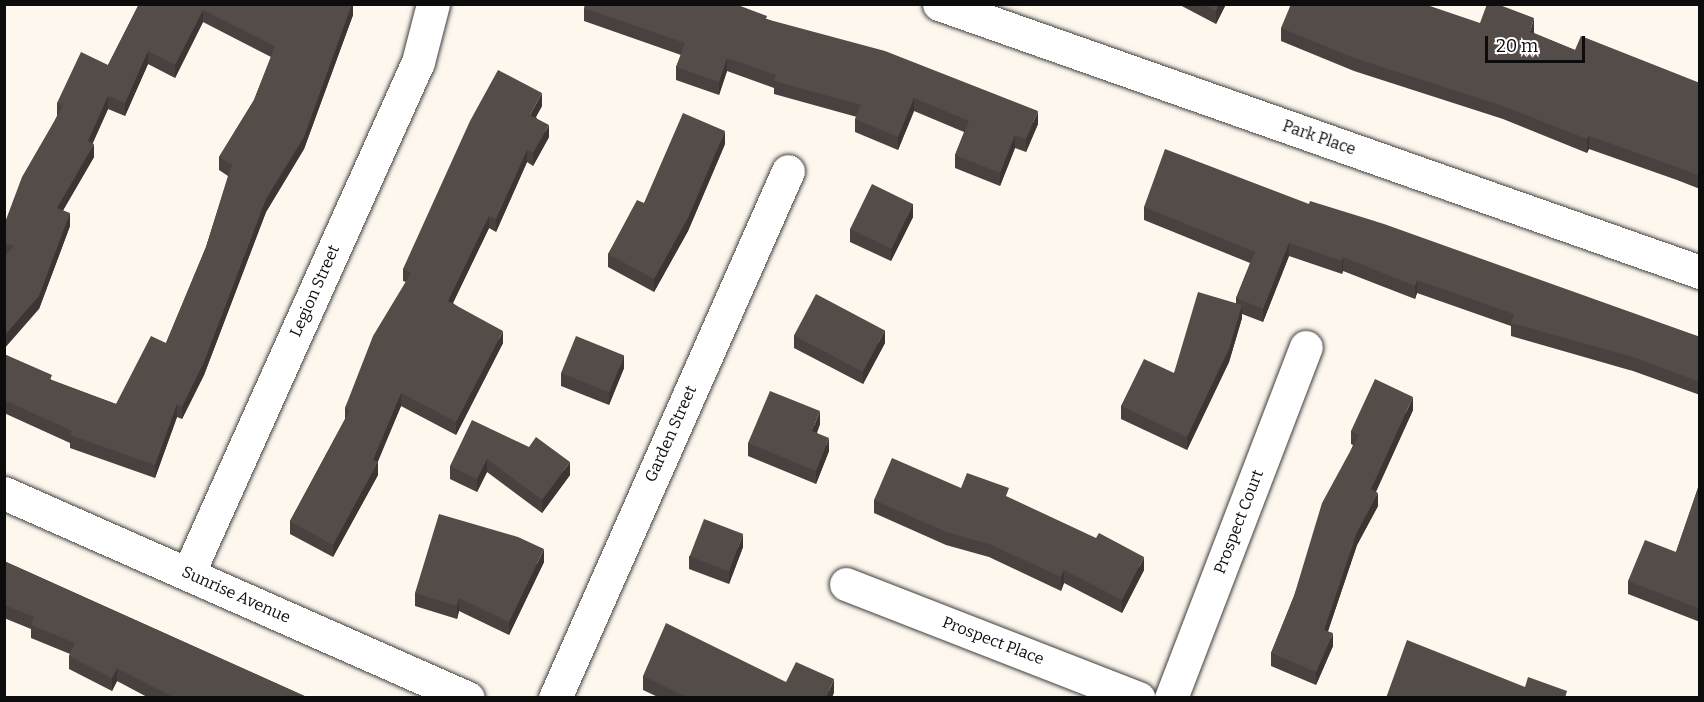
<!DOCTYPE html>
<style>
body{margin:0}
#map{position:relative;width:1704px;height:702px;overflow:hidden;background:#fef7ed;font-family:Bitter,serif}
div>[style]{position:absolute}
.roads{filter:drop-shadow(0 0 2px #3f3f3f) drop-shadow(0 0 2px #3f3f3f)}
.street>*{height:33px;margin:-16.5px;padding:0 16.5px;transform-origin:16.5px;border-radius:16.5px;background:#fff}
.wall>*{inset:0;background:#48413f}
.shaded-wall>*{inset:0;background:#3b3533}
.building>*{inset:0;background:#544c49;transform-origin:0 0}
span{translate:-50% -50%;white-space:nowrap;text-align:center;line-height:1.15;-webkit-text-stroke:6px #fff;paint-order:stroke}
.street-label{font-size:16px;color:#0c0c0c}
.frame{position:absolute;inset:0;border:6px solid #0c0c0c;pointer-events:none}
.scale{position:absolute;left:1485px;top:36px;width:100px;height:27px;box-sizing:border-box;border:3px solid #0c0c0c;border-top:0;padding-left:8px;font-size:18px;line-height:21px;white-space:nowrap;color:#0c0c0c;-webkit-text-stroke:4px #fff;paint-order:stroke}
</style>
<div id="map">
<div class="roads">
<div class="street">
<i style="left:939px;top:4px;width:807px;rotate:19.4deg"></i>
<i style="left:4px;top:493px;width:507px;rotate:23.84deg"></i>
<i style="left:188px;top:574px;width:561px;rotate:-65.81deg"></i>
<i style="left:418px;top:62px;width:60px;rotate:-75.5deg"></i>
<i style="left:846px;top:584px;width:314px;rotate:21.3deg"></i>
<i style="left:555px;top:698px;width:576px;rotate:-66.15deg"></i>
<i style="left:1171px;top:698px;width:376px;rotate:-69deg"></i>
</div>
</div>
<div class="wall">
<i style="clip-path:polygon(139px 4px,353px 4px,353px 15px,304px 149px,266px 212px,204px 375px,182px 419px,177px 417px,155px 478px,70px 448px,70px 443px,4px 413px,4px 354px,52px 380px,116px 404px,166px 343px,206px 247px,228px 176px,219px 170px,219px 157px,254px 100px,271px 57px,203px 22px,175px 78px,148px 64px,125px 116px,108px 109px,92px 144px,94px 157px,63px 210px,70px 226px,39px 309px,4px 255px,4px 225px,57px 116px,57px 103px,108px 65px)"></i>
<i style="clip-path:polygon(1178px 4px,1226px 4px,1216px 24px)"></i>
<i style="clip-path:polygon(584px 8px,767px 19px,1038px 124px,1026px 152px,1015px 148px,1000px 186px,955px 168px,955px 155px,964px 132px,914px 111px,898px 150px,855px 132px,855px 119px,857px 117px,774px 94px,774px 88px,727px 71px,719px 95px,676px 80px,676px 67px,681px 55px,584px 21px)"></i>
<i style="clip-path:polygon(1480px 23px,1534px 31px,1534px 33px,1575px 50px,1700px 83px,1700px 189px,1677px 180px,1589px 149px,1587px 153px,1503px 119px,1354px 71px,1281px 41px,1281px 28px)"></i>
<i style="clip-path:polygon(542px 106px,536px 117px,549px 137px,533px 166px,527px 162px,496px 232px,489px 228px,453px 303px,503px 343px,456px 435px,401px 406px,377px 462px,378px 475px,333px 557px,290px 534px,290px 521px,345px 419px,345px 408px,406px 282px,403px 281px,403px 269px)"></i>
<i style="clip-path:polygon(725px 144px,688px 231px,654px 292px,608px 267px,608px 254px,644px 203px)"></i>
<i style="clip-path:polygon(1309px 204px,1700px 337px,1700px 395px,1633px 371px,1511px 336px,1511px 326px,1417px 293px,1415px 299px,1343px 271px,1342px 274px,1289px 256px,1263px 322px,1242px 314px,1242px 318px,1229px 362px,1187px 450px,1121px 419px,1121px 406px,1174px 373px,1236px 303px,1236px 298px,1250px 263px,1144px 220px,1144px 207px)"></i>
<i style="clip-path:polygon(913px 217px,891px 261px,850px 242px,850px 229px)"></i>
<i style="clip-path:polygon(794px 335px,885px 343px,863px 384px,794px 348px)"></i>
<i style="clip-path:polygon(624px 368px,609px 405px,561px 386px,561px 373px)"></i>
<i style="clip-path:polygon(1413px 410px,1376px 492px,1378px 506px,1357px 545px,1328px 631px,1333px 646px,1316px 685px,1271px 666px,1271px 653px,1294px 596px,1353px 445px,1351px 444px,1351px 431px)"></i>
<i style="clip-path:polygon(820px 424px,817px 433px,829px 451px,816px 484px,748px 456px,748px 443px)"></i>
<i style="clip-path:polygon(529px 447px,570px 475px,542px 513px,487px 472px,477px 492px,450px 479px,450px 466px)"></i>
<i style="clip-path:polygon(1700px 482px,1700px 622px,1628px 594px,1628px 581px,1676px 552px)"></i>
<i style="clip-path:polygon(961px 488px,1009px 498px,1144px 570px,1122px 613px,1064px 583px,1061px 591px,989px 557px,946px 545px,874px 513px,874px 500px)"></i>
<i style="clip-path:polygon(743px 547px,729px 584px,689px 569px,689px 556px)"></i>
<i style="clip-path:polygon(4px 561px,309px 698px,149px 698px,117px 681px,112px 691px,69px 669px,69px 656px,70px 654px,31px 638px,31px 629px,4px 618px)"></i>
<i style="clip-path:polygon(544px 562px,509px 635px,459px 611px,457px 619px,415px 606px,415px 593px)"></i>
<i style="clip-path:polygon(643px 676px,786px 682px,834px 692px,832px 698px,660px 698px,643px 690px)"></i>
</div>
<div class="shaded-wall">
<i style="clip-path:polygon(352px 4px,353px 4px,353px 15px,304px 149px,266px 212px,204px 375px,182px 419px,182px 407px,266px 199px)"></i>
<i style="clip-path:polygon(1219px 4px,1226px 4px,1216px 24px,1216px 11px)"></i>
<i style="clip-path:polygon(203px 10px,203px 22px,175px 78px,175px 65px)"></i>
<i style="clip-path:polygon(1534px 18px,1534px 31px,1530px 45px,1530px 32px)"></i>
<i style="clip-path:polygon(148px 51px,148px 64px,125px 116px,125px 103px)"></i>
<i style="clip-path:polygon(727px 58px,727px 71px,719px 95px,719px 82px)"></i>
<i style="clip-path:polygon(542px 93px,542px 106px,530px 127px,530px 115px)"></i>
<i style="clip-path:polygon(108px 96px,108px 109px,88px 154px,88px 141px)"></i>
<i style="clip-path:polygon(914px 98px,914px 111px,898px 150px,898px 137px)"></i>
<i style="clip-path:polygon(1038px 111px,1038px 124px,1026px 152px,1026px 139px)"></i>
<i style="clip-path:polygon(549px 125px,549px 137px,533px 166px,533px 153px)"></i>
<i style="clip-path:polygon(725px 131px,725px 144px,688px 231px,654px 292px,654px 279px)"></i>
<i style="clip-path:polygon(1015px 135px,1015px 148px,1000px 186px,1000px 173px)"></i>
<i style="clip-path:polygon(1589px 136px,1589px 149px,1587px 153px,1587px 139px)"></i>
<i style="clip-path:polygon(94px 144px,94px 157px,57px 221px,57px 208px)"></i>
<i style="clip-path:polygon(527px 150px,527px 162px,496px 232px,496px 219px)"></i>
<i style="clip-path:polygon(913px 204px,913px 217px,891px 261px,891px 248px)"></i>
<i style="clip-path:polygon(70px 213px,70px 226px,39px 309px,4px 349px,4px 336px)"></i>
<i style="clip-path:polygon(489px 216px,489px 228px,448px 313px,448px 301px)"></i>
<i style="clip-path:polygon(1289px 243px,1289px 256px,1263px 322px,1263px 309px)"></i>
<i style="clip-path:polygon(1343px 257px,1343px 271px,1342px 274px,1342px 261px)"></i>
<i style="clip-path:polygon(1417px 280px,1417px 293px,1415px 299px,1415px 286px)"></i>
<i style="clip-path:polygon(1242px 305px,1242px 318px,1229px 362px,1187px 450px,1187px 437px)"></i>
<i style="clip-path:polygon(885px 330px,885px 343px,863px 384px,863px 371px)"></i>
<i style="clip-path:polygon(503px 331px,503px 343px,456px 435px,456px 422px)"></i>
<i style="clip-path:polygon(624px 355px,624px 368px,609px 405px,609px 392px)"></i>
<i style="clip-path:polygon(401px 393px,401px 406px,377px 464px,378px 462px,378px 475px,333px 557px,333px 545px,373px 460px)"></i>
<i style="clip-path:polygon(1413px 397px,1413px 410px,1371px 502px,1371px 489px)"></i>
<i style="clip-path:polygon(177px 404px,177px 417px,155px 478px,155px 465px)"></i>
<i style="clip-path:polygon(820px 411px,820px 424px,812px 444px,812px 431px)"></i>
<i style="clip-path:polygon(829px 438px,829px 451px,816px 484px,816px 471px)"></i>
<i style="clip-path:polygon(487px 459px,487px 472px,477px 492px,477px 479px)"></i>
<i style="clip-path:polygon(570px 462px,570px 475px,542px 513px,542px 500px)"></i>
<i style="clip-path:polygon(1378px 493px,1378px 506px,1357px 545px,1324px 643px,1324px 630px,1357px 532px)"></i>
<i style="clip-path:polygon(743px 534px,743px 547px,729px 584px,729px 571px)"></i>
<i style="clip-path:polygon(544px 549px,544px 562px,509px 635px,509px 622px)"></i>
<i style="clip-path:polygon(1144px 557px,1144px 570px,1122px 613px,1122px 600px)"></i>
<i style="clip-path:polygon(1064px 570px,1064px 583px,1061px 591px,1061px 577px)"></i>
<i style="clip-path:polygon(459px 598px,459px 611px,457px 619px,457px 606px)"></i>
<i style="clip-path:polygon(1333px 633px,1333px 646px,1316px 685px,1316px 672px)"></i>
<i style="clip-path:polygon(117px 668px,117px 681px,112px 691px,112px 678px)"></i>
<i style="clip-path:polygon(834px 679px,834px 692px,832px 698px,826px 698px)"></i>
</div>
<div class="building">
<i style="clip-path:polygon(139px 4px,352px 4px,304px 137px,266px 199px,204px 362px,182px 407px,177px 404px,155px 465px,70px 435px,72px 431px,4px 400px,4px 354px,52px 375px,50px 380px,116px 404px,151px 336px,166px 343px,206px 247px,232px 165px,219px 157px,254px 100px,275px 46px,203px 10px,175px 65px,148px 51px,125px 103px,108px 96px,88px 141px,94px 144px,57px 208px,70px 213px,39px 296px,4px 336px,4px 257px,14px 246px,4px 243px,4px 225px,22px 177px,63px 106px,57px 103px,81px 52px,108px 65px)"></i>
<i style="clip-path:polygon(585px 4px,735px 4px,767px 16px,766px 19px,885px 51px,1038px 111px,1026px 139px,1015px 135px,1000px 173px,955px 155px,969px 121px,914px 98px,898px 137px,855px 119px,861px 105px,774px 81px,776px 75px,727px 58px,719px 82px,676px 67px,685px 43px,584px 8px)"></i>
<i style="clip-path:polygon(1203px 4px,1219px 4px,1216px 11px)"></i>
<i style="clip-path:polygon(1291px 4px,1424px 4px,1480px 23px,1487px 4px,1497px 4px,1534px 18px,1530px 32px,1575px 50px,1581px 36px,1700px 83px,1700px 176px,1677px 167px,1589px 136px,1587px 139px,1503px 106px,1354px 58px,1281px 28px)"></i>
<i style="clip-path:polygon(498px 70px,542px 93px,530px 115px,549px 125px,533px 153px,527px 150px,496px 219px,489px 216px,448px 301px,503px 331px,456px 422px,401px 393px,373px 460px,378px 462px,333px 545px,290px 521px,350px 410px,345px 408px,373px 336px,411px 273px,403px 269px,470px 121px)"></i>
<i style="clip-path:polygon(683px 113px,725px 131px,688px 218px,654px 279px,608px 254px,637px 200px,644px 203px)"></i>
<i style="clip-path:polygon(1165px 149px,1309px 204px,1310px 201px,1384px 224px,1700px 337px,1700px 382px,1633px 357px,1511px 323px,1514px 314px,1417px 280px,1415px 286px,1343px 257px,1342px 261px,1289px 243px,1263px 309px,1236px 298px,1255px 252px,1144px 207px)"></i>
<i style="left:872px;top:184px;width:46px;height:50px;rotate:26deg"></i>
<i style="clip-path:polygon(1198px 292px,1242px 305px,1229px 349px,1187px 437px,1121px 406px,1144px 359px,1174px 373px)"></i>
<i style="left:816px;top:294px;width:78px;height:47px;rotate:28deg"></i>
<i style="left:576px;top:336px;width:52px;height:40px;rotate:22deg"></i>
<i style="clip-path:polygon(1375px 379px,1413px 397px,1371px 489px,1378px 493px,1357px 532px,1324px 630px,1333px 633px,1316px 672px,1271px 653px,1294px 596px,1322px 503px,1359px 435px,1351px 431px)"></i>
<i style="clip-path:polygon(770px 391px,820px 411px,812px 431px,829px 438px,816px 471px,748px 443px)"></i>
<i style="clip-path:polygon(472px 420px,529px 447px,536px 437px,570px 462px,542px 500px,487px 459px,477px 479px,450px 466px)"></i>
<i style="clip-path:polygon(892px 458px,961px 488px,967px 473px,1009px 488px,1006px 496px,1096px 538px,1099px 533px,1144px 557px,1122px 600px,1064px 570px,1061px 577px,989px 544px,946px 532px,874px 500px)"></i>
<i style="clip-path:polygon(1700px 482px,1700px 609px,1628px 581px,1645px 540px,1676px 552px)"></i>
<i style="clip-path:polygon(439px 514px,518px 537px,544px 549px,509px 622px,459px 598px,457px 606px,415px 593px)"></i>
<i style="left:704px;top:519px;width:42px;height:40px;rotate:21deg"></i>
<i style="clip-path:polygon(4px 561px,309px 698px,175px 698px,117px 668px,112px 678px,69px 656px,75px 643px,31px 625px,34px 617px,4px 605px)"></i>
<i style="clip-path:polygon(666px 623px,786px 682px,796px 662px,834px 679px,826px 698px,688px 698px,643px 676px)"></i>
<i style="clip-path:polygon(1407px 640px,1525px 687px,1528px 677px,1567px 691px,1565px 698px,1386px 698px)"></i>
</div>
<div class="street-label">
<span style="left:1319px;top:138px;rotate:19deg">Park Place</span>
<span style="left:315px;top:291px;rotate:-66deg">Legion Street</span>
<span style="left:671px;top:434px;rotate:-66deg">Garden Street</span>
<span style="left:1239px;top:522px;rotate:-69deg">Prospect Court</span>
<span style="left:236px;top:595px;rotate:24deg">Sunrise Avenue</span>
<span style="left:993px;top:641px;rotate:21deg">Prospect Place</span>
</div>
<div class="frame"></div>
<div class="scale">20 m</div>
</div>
